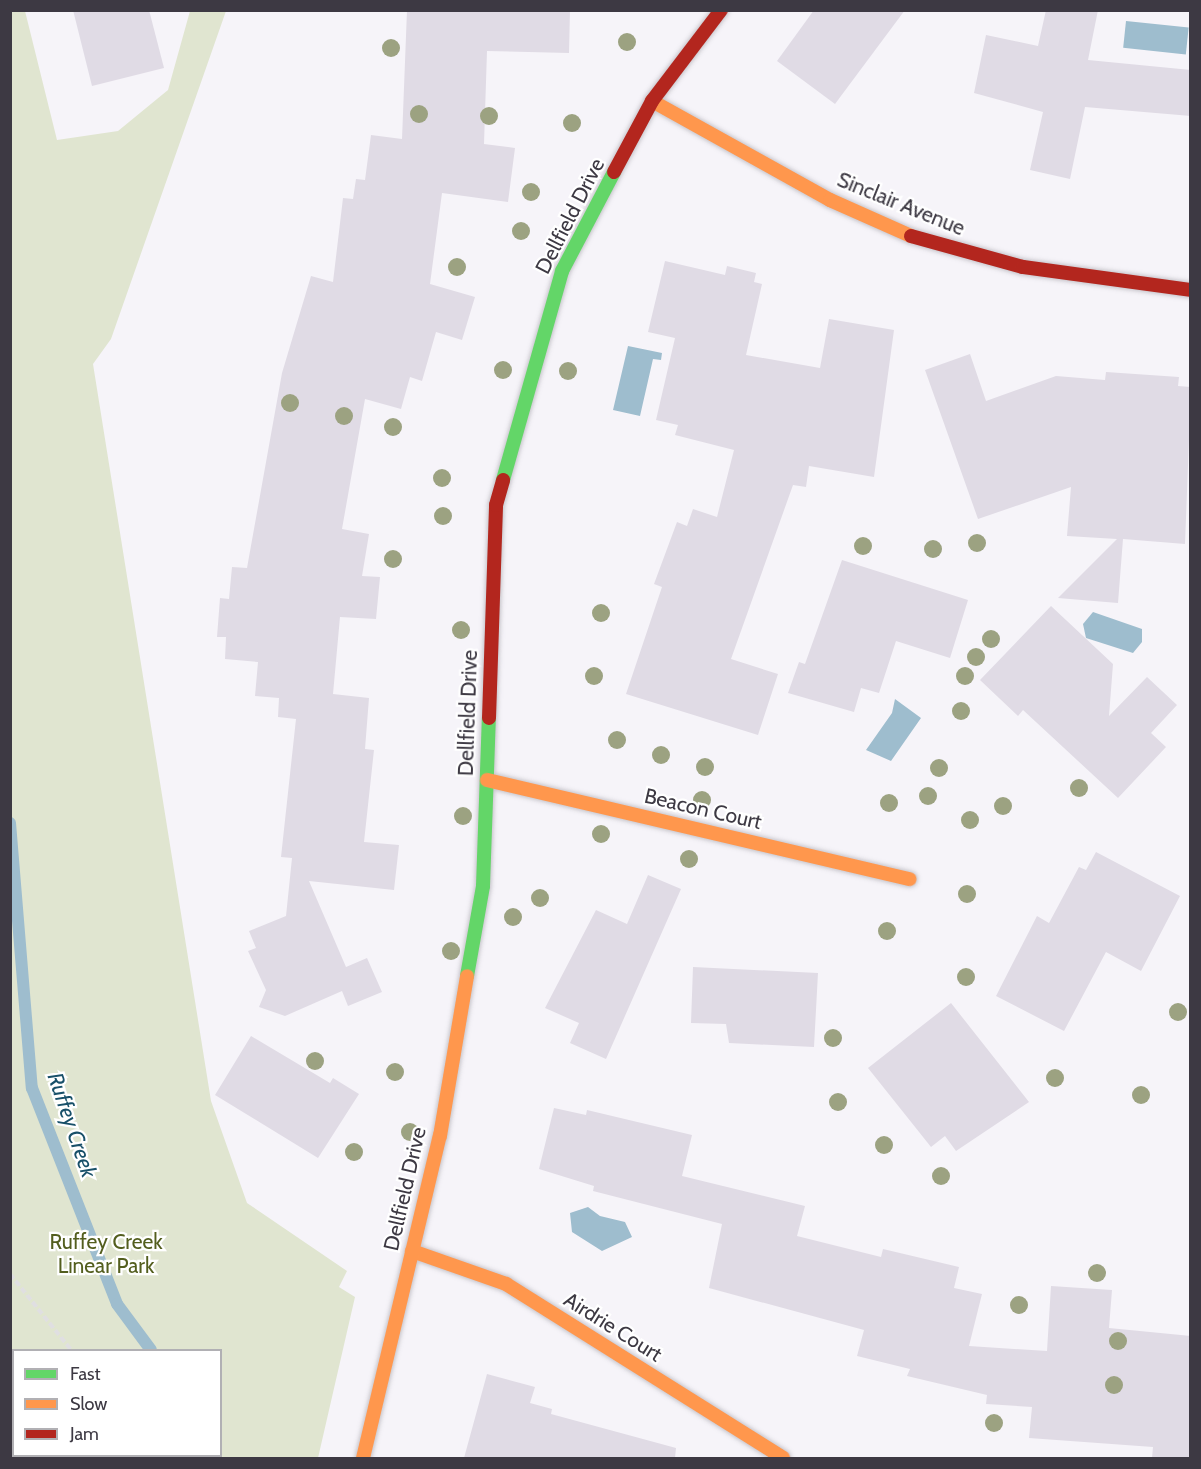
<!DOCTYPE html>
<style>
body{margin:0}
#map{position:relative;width:1201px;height:1469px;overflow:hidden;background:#f6f4f9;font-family:Cabin,sans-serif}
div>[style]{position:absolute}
.green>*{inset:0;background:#e0e5d0}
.water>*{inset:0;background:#9ebdce;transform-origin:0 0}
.stream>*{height:12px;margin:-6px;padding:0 6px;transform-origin:6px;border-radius:6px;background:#9ebdce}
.building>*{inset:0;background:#e0dbe5}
.path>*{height:4px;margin-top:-2px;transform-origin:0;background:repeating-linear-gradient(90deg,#e0dfe1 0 6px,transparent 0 9px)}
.roads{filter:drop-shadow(0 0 2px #c8c6cc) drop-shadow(0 0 2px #c8c6cc)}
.fast>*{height:14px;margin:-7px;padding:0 7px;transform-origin:7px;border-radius:7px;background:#63d668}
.slow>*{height:14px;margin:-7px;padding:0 7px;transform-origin:7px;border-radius:7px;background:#ff974d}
.jam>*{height:14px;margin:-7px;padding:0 7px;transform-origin:7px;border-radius:7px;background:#b3261e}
.trees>*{width:18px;height:18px;margin:-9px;border-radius:50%;background:#9ca281}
span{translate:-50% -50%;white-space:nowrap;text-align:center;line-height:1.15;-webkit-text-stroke:4.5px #fff;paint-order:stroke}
.street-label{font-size:21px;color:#3d3943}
.park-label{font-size:21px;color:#535e1e}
.water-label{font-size:22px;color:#185069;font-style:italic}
.frame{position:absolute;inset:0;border:12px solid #3d3943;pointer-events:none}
.legend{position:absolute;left:12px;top:1349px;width:210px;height:108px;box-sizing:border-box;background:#fff;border:2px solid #b1b0b4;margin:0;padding:8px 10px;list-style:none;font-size:18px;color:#3d3943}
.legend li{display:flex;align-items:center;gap:12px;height:30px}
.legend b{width:30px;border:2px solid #b1b0b4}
</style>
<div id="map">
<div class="green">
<i style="clip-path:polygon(evenodd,10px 11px,25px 11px,57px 140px,118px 131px,168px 90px,190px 11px,226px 11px,111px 339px,93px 364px,211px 1101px,247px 1203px,347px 1271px,339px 1287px,355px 1297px,318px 1458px,11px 1458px,10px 11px,14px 1350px,220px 1350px,220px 1456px,14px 1456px,14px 1350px)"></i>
</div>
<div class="water">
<i style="left:1126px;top:21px;width:63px;height:27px;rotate:6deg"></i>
<i style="clip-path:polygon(628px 346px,662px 353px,661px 360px,653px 359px,640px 416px,613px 410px)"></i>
<i style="clip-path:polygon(1093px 612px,1142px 629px,1142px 642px,1133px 653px,1086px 638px,1083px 624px)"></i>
<i style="clip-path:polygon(895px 699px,921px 718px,891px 761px,866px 750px,892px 713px)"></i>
<i style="clip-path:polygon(588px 1207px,600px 1216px,625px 1222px,632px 1237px,602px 1251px,572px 1232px,570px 1213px)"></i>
</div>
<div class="stream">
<i style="left:10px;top:823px;width:266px;rotate:85.3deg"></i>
<i style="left:32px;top:1088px;width:232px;rotate:68.5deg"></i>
<i style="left:117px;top:1304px;width:57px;rotate:53.5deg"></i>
</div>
<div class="building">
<i style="clip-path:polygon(73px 10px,149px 10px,164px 68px,92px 86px)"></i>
<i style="clip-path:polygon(407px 10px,570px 10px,569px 53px,487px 51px,484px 144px,515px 148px,508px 202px,442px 193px,430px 284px,475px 297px,462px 340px,436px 332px,422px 381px,410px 377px,401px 409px,365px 399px,342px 529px,369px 534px,362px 576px,380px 577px,376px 619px,340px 617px,333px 694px,369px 698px,365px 749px,374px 750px,364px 842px,399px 845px,394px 890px,309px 881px,346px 967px,367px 958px,382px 992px,348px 1006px,342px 991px,285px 1016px,259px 1007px,266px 990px,248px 951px,256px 948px,249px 931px,286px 916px,292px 858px,281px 857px,296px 719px,278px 717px,279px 698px,255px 696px,258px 662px,225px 659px,226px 637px,217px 637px,220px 598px,229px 599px,232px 567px,247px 568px,282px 373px,311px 276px,333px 282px,343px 198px,353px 199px,356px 179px,365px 180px,371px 135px,402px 139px)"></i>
<i style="clip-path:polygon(814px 10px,905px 10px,835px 104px,777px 61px)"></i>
<i style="clip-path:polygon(1046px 10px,1098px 10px,1088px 60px,1191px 70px,1191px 116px,1085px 107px,1070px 179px,1030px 170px,1043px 112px,974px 93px,986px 35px,1038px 46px)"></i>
<i style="clip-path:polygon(665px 261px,725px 275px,727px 266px,756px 273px,754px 282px,762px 284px,746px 355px,820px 368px,829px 319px,894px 330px,874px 477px,809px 466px,806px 487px,793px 485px,731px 659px,778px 674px,758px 735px,626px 694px,662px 587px,654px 584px,677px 522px,687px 526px,693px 509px,717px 517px,734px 450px,675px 435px,678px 425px,656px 420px,675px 338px,648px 332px)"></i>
<i style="clip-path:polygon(970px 354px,986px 401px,1056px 376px,1105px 380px,1106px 372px,1179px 377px,1178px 386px,1191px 387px,1185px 544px,1123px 539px,1118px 603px,1058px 598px,1117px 539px,1067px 536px,1071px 487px,978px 519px,925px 370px)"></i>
<i style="clip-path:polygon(842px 560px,968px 600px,950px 658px,896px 641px,879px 693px,861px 688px,854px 712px,788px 693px,799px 662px,805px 664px)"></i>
<i style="clip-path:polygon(1051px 606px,1113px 664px,1109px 716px,1147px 677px,1177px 705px,1151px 733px,1166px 747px,1118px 798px,1023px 710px,1018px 716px,980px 680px)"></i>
<i style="clip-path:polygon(1096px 852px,1180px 896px,1141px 971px,1106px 952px,1064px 1031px,996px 996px,1037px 916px,1049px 923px,1079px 867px,1086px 870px)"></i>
<i style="clip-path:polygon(648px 875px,681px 889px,606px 1059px,570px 1043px,579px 1023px,545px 1008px,596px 910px,627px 924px)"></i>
<i style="clip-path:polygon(693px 967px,818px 973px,814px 1047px,729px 1043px,726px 1024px,691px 1023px)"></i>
<i style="clip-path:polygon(951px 1003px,1029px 1102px,956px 1151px,945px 1136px,931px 1147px,868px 1068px)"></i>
<i style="clip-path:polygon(251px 1036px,330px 1083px,333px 1078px,359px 1094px,318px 1158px,215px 1095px)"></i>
<i style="clip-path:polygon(554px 1108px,586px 1115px,587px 1110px,692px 1135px,682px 1176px,805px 1206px,797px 1236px,881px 1257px,883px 1249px,959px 1267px,954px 1288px,982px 1294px,969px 1346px,1047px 1351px,1051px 1286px,1112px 1290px,1109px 1328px,1191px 1336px,1191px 1458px,1152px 1458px,1153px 1447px,1029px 1438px,1032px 1407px,986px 1404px,987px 1395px,907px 1376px,910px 1369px,857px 1356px,864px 1330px,709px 1288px,722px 1224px,593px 1191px,594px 1186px,539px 1169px)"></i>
<i style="clip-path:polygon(487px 1374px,535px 1387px,530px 1403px,552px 1409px,551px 1414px,676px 1448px,675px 1458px,464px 1458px)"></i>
</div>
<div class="path">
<i style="left:10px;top:1274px;width:97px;rotate:51.2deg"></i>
<i style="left:155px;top:1456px;width:3px;rotate:45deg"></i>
</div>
<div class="roads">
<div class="fast">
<i style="left:503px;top:480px;width:217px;rotate:-74.2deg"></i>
<i style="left:562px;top:271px;width:112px;rotate:-62.3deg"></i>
<i style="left:467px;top:976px;width:91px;rotate:-79.9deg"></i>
<i style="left:483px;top:886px;width:168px;rotate:-88deg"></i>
</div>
<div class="slow">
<i style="left:652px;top:101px;width:204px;rotate:29.1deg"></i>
<i style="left:830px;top:200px;width:89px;rotate:24deg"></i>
<i style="left:487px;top:780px;width:434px;rotate:13.2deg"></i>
<i style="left:412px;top:1251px;width:100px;rotate:19.3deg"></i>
<i style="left:506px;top:1284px;width:327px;rotate:32.1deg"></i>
<i style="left:363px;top:1458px;width:331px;rotate:-76.6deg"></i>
<i style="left:440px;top:1136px;width:162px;rotate:-80.4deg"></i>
</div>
<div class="jam">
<i style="left:614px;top:172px;width:81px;rotate:-61.8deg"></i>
<i style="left:652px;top:101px;width:114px;rotate:-52.8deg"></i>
<i style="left:911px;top:236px;width:116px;rotate:15.5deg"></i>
<i style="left:1023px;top:267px;width:169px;rotate:7.8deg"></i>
<i style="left:489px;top:718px;width:213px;rotate:-88.1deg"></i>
<i style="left:496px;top:505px;width:26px;rotate:-74deg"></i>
</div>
</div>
<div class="trees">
<i style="left:627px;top:42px"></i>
<i style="left:391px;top:48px"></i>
<i style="left:419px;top:114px"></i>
<i style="left:489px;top:116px"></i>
<i style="left:572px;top:123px"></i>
<i style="left:531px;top:192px"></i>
<i style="left:521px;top:231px"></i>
<i style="left:457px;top:267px"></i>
<i style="left:503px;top:370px"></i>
<i style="left:568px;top:371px"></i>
<i style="left:290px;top:403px"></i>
<i style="left:344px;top:416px"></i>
<i style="left:393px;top:427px"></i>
<i style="left:442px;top:478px"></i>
<i style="left:443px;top:516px"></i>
<i style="left:977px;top:543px"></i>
<i style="left:863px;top:546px"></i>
<i style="left:933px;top:549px"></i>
<i style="left:393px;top:559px"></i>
<i style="left:601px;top:613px"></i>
<i style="left:461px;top:630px"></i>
<i style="left:991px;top:639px"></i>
<i style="left:976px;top:657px"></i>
<i style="left:594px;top:676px"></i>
<i style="left:965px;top:676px"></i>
<i style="left:961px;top:711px"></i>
<i style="left:617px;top:740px"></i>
<i style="left:661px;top:755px"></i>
<i style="left:705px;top:767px"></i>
<i style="left:939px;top:768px"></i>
<i style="left:1079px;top:788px"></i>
<i style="left:928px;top:796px"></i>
<i style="left:702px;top:800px"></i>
<i style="left:889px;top:803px"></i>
<i style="left:1003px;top:806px"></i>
<i style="left:463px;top:816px"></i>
<i style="left:970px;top:820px"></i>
<i style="left:601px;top:834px"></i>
<i style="left:689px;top:859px"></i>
<i style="left:967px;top:894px"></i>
<i style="left:540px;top:898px"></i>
<i style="left:513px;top:917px"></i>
<i style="left:887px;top:931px"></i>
<i style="left:451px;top:951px"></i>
<i style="left:966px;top:977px"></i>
<i style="left:1178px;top:1012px"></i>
<i style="left:833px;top:1038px"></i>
<i style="left:315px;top:1061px"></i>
<i style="left:395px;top:1072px"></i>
<i style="left:1055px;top:1078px"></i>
<i style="left:1141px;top:1095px"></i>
<i style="left:838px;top:1102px"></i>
<i style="left:410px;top:1132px"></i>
<i style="left:884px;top:1145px"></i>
<i style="left:354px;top:1152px"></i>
<i style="left:941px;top:1176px"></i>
<i style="left:1097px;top:1273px"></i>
<i style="left:1019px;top:1305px"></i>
<i style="left:1118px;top:1341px"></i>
<i style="left:1114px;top:1385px"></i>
<i style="left:994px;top:1423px"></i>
</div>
<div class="street-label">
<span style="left:901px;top:204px;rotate:22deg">Sinclair Avenue</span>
<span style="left:570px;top:216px;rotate:-63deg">Dellfield Drive</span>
<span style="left:468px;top:713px;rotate:-88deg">Dellfield Drive</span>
<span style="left:703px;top:809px;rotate:13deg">Beacon Court</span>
<span style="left:405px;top:1189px;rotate:-77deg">Dellfield Drive</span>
<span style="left:613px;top:1327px;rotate:32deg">Airdrie Court</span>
</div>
<div class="park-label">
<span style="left:106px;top:1254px">Ruffey Creek<br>Linear Park</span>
</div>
<div class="water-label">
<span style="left:72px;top:1125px;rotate:71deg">Ruffey Creek</span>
</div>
<div class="frame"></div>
<ul class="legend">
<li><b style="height:8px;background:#63d668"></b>Fast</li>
<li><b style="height:8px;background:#ff974d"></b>Slow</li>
<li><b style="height:8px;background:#b3261e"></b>Jam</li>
</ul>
</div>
